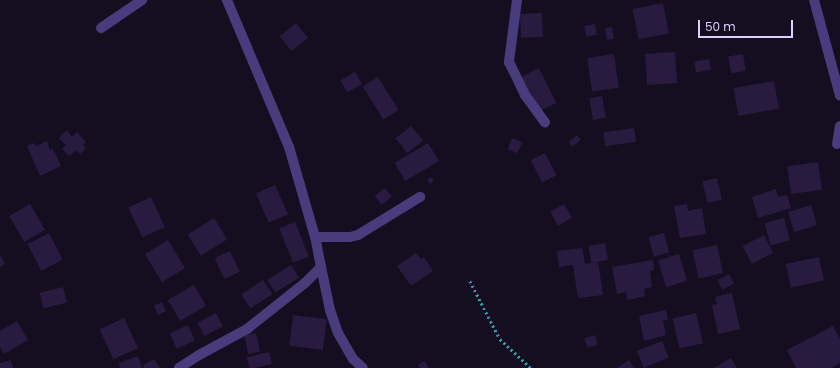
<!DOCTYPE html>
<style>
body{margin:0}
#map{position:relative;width:840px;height:368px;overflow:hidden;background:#140e20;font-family:Poppins,sans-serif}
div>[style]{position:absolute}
.building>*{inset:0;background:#291b40;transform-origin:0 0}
.path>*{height:2.5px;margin-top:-1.25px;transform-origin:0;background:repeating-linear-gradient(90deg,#35a0ac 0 2px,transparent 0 5px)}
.street>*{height:10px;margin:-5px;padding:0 5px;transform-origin:5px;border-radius:5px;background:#493c7d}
span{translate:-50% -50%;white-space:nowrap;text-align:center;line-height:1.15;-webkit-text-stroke:3px #140e20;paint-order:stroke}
.scale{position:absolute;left:698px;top:20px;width:95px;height:18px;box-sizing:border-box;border:2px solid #ddd0fc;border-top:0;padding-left:5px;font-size:12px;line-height:14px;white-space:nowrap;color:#ddd0fc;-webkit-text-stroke:3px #140e20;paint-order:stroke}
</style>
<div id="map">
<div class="building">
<i style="left:663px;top:3px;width:31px;height:31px;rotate:79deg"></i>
<i style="left:542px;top:13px;width:24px;height:22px;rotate:88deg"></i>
<i style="left:296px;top:23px;width:19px;height:21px;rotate:51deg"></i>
<i style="left:595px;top:24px;width:11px;height:11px;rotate:80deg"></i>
<i style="left:612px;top:27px;width:12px;height:7px;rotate:81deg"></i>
<i style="left:675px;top:52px;width:31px;height:30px;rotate:86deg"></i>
<i style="left:614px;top:54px;width:34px;height:27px;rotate:82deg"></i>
<i style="left:743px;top:54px;width:17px;height:15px;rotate:80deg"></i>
<i style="left:709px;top:59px;width:11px;height:15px;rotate:80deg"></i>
<i style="left:539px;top:68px;width:39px;height:25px;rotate:64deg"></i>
<i style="left:355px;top:72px;width:14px;height:17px;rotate:60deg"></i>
<i style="left:378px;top:77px;width:39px;height:18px;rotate:58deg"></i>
<i style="left:774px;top:81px;width:28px;height:41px;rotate:80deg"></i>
<i style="left:602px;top:96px;width:22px;height:13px;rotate:80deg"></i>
<i style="left:411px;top:126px;width:19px;height:20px;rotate:51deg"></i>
<i style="left:634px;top:128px;width:14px;height:31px;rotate:82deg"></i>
<i style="clip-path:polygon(67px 130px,72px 137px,77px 132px,86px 142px,83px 145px,86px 148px,80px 154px,76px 150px,69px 156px,62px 149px,66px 145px,59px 138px)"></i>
<i style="left:577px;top:135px;width:6px;height:11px;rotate:51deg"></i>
<i style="left:512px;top:138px;width:11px;height:12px;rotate:22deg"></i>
<i style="clip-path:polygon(47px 141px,50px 150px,53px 149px,61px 166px,40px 176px,27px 146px,34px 143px,36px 146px)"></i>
<i style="left:428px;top:143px;width:21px;height:39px;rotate:59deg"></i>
<i style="left:545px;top:153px;width:25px;height:16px;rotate:63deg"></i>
<i style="left:818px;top:162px;width:28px;height:31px;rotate:82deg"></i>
<i style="clip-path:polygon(431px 177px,434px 180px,430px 184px,427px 180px)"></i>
<i style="left:717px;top:178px;width:22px;height:15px;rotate:77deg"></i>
<i style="left:275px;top:185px;width:32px;height:21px;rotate:66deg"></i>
<i style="left:385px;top:188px;width:11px;height:13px;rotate:52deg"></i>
<i style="clip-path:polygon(776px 189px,778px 197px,787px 195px,791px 208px,758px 218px,752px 197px)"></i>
<i style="left:151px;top:197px;width:33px;height:25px;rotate:65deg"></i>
<i style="left:30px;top:204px;width:30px;height:24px;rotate:60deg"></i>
<i style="left:564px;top:204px;width:16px;height:16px;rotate:60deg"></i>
<i style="clip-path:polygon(687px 204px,688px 211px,702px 208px,706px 234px,680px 238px,674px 206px)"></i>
<i style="left:811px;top:205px;width:21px;height:24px;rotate:73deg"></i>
<i style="left:214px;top:218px;width:25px;height:31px;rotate:58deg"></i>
<i style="left:784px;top:218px;width:23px;height:20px;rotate:75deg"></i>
<i style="left:295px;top:222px;width:37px;height:17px;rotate:68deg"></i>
<i style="left:49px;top:233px;width:30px;height:24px;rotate:63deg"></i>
<i style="left:664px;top:233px;width:20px;height:16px;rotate:75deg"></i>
<i style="left:764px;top:235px;width:20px;height:24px;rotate:63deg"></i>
<i style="left:168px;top:240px;width:33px;height:27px;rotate:59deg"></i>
<i style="left:605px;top:243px;width:17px;height:17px;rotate:80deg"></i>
<i style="left:717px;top:245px;width:29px;height:25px;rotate:78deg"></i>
<i style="clip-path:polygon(582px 248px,585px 264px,598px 262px,603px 295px,578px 298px,573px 265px,559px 267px,557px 251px)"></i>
<i style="left:230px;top:251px;width:23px;height:17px;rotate:65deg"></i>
<i style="clip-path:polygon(416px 253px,421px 259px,424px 257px,433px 271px,411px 286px,397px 266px)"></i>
<i style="left:679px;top:254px;width:28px;height:22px;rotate:73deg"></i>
<i style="clip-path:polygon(0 255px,5px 264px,0 267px)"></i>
<i style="left:819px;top:257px;width:24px;height:34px;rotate:78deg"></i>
<i style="clip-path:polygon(653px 260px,654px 270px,650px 271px,652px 287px,644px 289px,645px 296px,627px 300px,626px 292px,617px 294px,612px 267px)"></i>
<i style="left:291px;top:265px;width:15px;height:28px;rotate:58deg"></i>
<i style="left:729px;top:274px;width:11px;height:13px;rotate:63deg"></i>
<i style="left:263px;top:280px;width:17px;height:26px;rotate:57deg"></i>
<i style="left:194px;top:285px;width:24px;height:30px;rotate:60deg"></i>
<i style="left:63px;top:287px;width:16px;height:24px;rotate:76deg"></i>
<i style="clip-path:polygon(732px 293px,740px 329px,718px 334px,712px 305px,717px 304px,715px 297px)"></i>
<i style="left:162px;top:302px;width:10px;height:9px;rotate:66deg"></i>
<i style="clip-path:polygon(666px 310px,668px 319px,663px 321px,666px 335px,644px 341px,639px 316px)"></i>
<i style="left:216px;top:313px;width:15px;height:21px;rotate:62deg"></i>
<i style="left:696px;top:313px;width:31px;height:24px;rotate:77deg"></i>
<i style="left:293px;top:315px;width:34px;height:31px;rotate:7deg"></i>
<i style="left:124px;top:318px;width:33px;height:27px;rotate:65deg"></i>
<i style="clip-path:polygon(17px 321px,28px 340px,4px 354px,0 347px,0 331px)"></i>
<i style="left:188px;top:325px;width:17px;height:20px;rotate:66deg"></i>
<i style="clip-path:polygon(833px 326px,840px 339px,840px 363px,831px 368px,796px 368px,787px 350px)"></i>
<i style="left:256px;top:333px;width:19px;height:12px;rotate:78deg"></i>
<i style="left:595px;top:335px;width:10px;height:11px;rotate:73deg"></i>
<i style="left:662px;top:341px;width:18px;height:27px;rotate:68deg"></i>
<i style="left:269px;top:352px;width:12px;height:23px;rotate:76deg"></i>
<i style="clip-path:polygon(138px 356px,142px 368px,120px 368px,119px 363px)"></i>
<i style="clip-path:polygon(731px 358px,737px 368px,714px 368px)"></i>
<i style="clip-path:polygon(154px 359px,160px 368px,144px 368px,143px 365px)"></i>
<i style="clip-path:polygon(11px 360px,13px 368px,0 368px,0 363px)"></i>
<i style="clip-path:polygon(629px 360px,634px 368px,617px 368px)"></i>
<i style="clip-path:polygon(424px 361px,429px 368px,420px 368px,418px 365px)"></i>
</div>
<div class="path">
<i style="left:470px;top:281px;width:65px;rotate:62.7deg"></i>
<i style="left:500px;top:339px;width:42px;rotate:43.1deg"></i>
</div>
<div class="street">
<i style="left:517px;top:0;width:63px;rotate:97.4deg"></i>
<i style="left:509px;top:62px;width:37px;rotate:64deg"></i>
<i style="left:525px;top:95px;width:34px;rotate:54deg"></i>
<i style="left:814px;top:0;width:99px;rotate:74.8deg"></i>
<i style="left:101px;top:28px;width:50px;rotate:-34.3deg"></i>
<i style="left:837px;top:144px;width:18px;rotate:-81deg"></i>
<i style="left:315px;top:237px;width:35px"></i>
<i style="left:350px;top:237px;width:8px;rotate:-14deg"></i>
<i style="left:358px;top:235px;width:73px;rotate:-31.5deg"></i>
<i style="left:321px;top:267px;width:44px;rotate:78.2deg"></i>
<i style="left:330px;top:310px;width:24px;rotate:71deg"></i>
<i style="left:338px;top:333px;width:30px;rotate:60deg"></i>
<i style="left:353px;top:359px;width:13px;rotate:42deg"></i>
<i style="left:179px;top:368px;width:24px;rotate:-33deg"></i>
<i style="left:199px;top:355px;width:55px;rotate:-28.4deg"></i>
<i style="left:247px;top:329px;width:74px;rotate:-38.4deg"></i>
<i style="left:305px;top:283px;width:23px;rotate:-45deg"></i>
<i style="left:321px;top:267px;width:31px;rotate:-101deg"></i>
<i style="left:315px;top:237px;width:94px;rotate:-106.1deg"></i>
<i style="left:289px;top:147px;width:160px;rotate:-112.9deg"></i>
</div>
<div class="scale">50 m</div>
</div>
